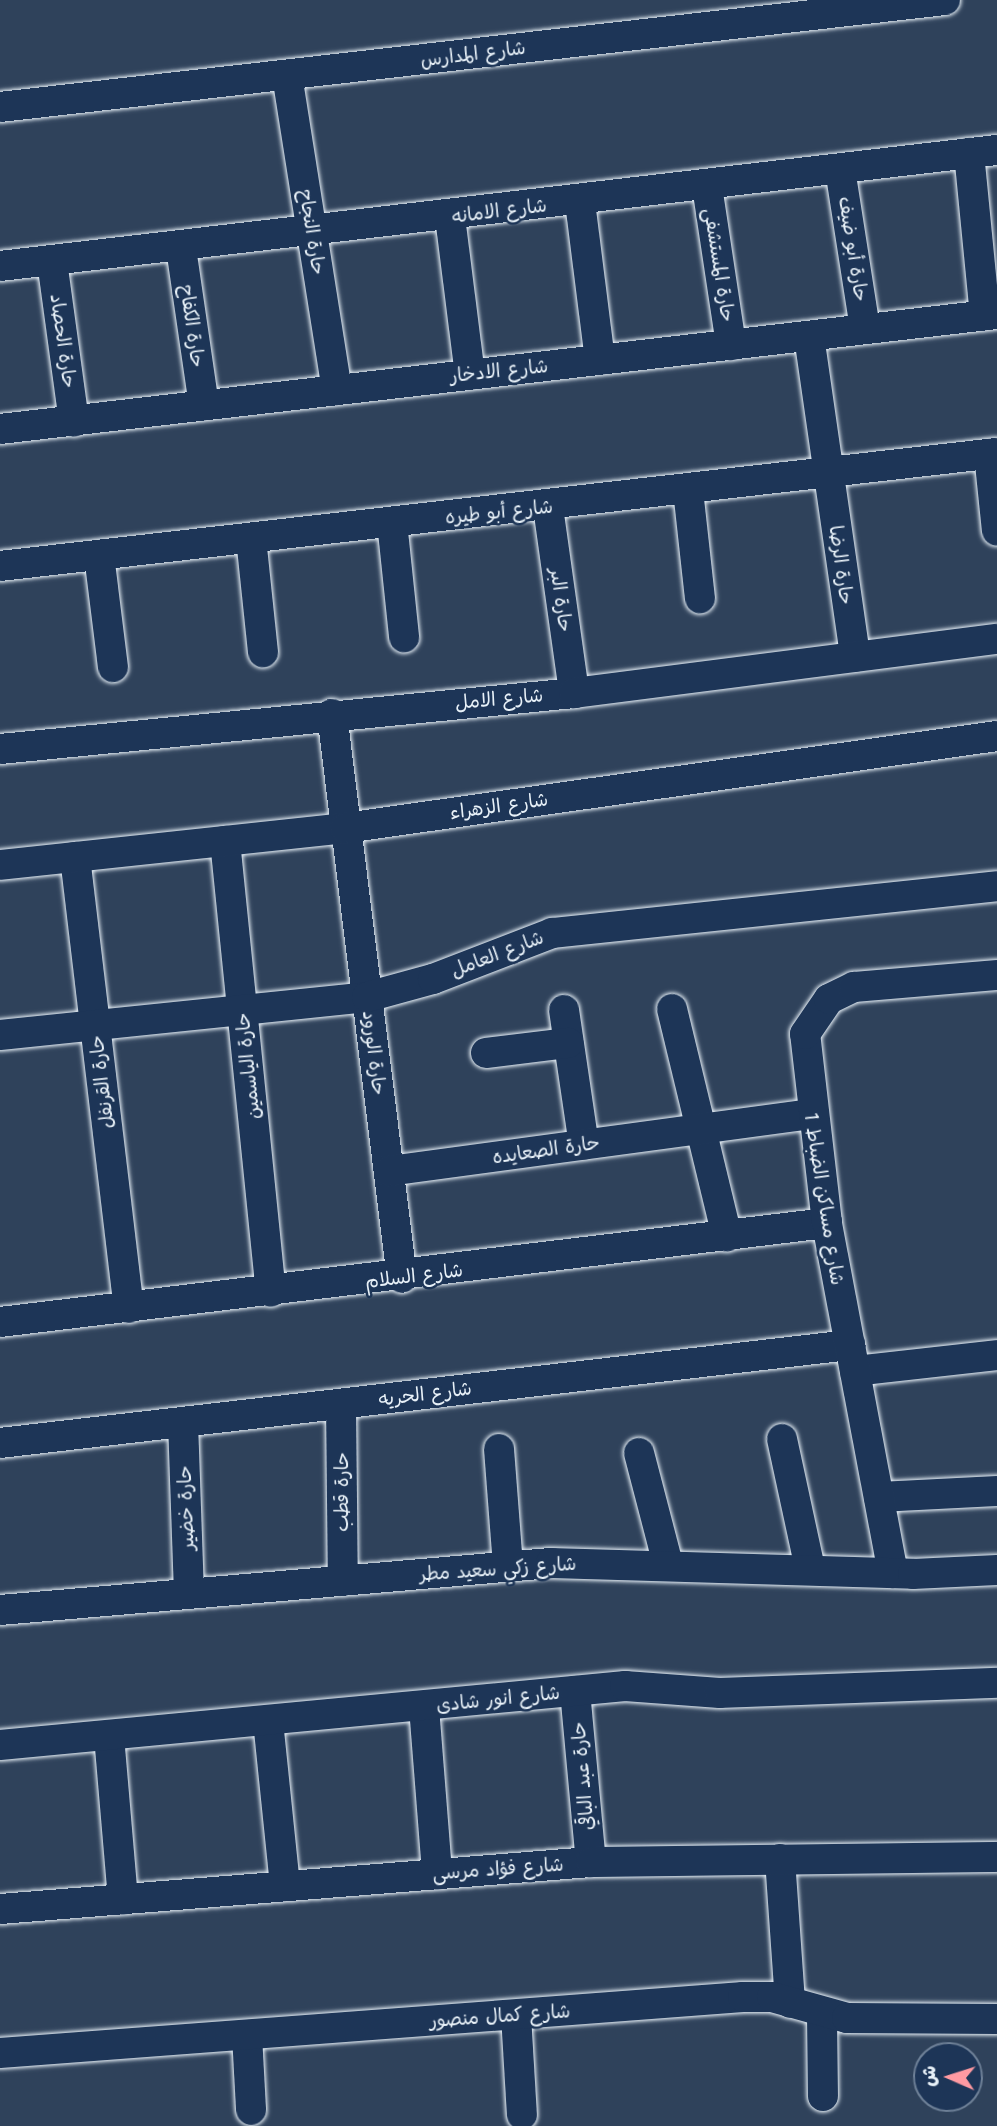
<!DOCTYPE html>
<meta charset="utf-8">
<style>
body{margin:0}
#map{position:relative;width:997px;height:2126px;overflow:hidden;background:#2f425b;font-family:"Shantell Sans","Playpen Sans Arabic",sans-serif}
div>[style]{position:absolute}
.roads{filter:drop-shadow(0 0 2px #e8f1f8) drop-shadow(0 0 2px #e8f1f8)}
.minor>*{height:30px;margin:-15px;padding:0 15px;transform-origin:15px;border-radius:15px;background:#1d3557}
span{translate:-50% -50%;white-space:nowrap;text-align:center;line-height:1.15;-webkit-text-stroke:5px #1d3557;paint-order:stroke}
.street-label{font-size:19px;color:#e8f1f8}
.north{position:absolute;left:913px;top:2042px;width:70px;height:70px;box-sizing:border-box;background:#1d3557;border:2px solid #6e8097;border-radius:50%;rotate:273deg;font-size:19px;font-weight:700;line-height:28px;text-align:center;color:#e8f1f8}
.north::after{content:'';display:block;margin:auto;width:24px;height:32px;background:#ff9aa2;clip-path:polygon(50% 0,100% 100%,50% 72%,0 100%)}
</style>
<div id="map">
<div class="roads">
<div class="minor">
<i style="left:287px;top:75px;width:319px;rotate:81deg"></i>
<i style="left:0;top:107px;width:951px;rotate:-6.46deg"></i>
<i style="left:969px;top:153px;width:163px;rotate:84.4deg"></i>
<i style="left:840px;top:169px;width:162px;rotate:81.1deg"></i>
<i style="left:707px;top:186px;width:161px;rotate:81.4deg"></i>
<i style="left:580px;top:202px;width:159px;rotate:82.8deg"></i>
<i style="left:450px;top:217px;width:159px;rotate:82.8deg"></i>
<i style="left:181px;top:248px;width:159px;rotate:81.7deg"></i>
<i style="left:52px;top:261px;width:162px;rotate:82.2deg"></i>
<i style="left:0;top:266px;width:1004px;rotate:-6.64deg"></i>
<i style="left:809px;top:336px;width:324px;rotate:81.8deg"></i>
<i style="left:0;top:429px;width:1004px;rotate:-6.58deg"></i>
<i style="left:989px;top:454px;width:77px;rotate:84.1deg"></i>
<i style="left:688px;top:490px;width:109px;rotate:83.7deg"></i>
<i style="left:548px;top:507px;width:188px;rotate:82deg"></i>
<i style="left:392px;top:522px;width:116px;rotate:84deg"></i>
<i style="left:251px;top:538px;width:115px;rotate:84deg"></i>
<i style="left:99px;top:555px;width:113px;rotate:82.9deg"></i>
<i style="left:0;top:566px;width:1003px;rotate:-6.47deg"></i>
<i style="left:332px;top:714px;width:568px;rotate:82.93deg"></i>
<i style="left:0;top:749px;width:577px;rotate:-5.57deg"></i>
<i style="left:574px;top:693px;width:426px;rotate:-7.3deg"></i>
<i style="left:225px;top:841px;width:453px;rotate:84.2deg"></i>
<i style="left:75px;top:857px;width:454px;rotate:83.2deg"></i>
<i style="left:0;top:865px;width:347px;rotate:-6.1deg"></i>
<i style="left:345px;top:828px;width:658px;rotate:-8.03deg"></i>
<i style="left:672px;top:1009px;width:234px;rotate:76.4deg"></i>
<i style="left:564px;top:1010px;width:136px;rotate:81.6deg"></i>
<i style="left:0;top:1035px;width:369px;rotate:-5.9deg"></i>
<i style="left:367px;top:997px;width:68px;rotate:-15.3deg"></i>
<i style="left:433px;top:979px;width:128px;rotate:-21.1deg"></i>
<i style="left:552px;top:933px;width:447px;rotate:-6deg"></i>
<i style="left:486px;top:1053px;width:83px;rotate:-7deg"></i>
<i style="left:389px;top:1171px;width:425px;rotate:-7.7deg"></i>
<i style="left:0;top:1322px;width:833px;rotate:-6.83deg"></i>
<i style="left:855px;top:1371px;width:143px;rotate:-6.4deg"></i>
<i style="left:341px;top:1404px;width:177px;rotate:89.4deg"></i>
<i style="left:183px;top:1422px;width:172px;rotate:88deg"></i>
<i style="left:782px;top:1439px;width:133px;rotate:77.8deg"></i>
<i style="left:0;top:1443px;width:856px;rotate:-6.58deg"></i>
<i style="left:499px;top:1449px;width:117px;rotate:85.6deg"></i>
<i style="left:639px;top:1453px;width:115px;rotate:75.4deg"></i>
<i style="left:879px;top:1497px;width:118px;rotate:-2.9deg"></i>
<i style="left:893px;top:1573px;width:356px;rotate:-100.7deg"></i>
<i style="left:827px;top:1223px;width:190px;rotate:-96.6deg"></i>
<i style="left:805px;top:1034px;width:42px;rotate:-55.6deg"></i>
<i style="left:829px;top:999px;width:28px;rotate:-26deg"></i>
<i style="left:854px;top:987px;width:144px;rotate:-4.8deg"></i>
<i style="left:0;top:1610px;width:553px;rotate:-4.88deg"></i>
<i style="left:551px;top:1563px;width:362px;rotate:1.7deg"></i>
<i style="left:913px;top:1574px;width:84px;rotate:-2.7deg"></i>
<i style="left:575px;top:1691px;width:172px;rotate:84.7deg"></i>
<i style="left:424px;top:1707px;width:168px;rotate:85.5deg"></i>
<i style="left:268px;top:1721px;width:166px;rotate:84.1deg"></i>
<i style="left:109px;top:1736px;width:164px;rotate:85.1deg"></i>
<i style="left:0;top:1745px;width:628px;rotate:-5.39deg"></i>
<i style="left:625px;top:1686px;width:95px;rotate:4.2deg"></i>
<i style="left:720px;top:1693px;width:277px;rotate:-2.1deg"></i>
<i style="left:780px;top:1859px;width:144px;rotate:86deg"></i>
<i style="left:0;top:1909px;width:593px;rotate:-4.55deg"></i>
<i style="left:591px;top:1862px;width:406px;rotate:-0.7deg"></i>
<i style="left:516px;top:2015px;width:100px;rotate:86.6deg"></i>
<i style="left:822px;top:2016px;width:80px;rotate:89.3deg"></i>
<i style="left:247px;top:2035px;width:75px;rotate:86.9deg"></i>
<i style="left:0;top:2053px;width:745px;rotate:-4.31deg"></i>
<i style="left:743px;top:1997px;width:29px"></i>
<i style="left:772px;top:1997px;width:78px;rotate:15.6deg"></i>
<i style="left:847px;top:2018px;width:150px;rotate:0.4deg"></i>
</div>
</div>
<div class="street-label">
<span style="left:473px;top:54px;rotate:-7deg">شارع المدارس</span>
<span style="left:499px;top:211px;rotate:-7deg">شارع الامانه</span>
<span style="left:312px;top:232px;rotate:81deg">حارة النجاح</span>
<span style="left:853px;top:249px;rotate:81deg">حارة أبو ضيف</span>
<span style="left:719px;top:265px;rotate:81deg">حارة المستشفى</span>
<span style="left:192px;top:326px;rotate:82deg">حارة الكفاح</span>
<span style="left:63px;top:341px;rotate:82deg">حارة الحصاد</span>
<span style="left:499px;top:371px;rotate:-6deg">شارع الادخار</span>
<span style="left:499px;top:512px;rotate:-6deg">شارع أبو طيره</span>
<span style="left:841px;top:565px;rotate:82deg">حارة الرضا</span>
<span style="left:561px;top:600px;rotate:82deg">حارة البر</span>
<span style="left:499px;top:699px;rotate:-5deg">شارع الامل</span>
<span style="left:499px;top:806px;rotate:-8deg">شارع الزهراء</span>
<span style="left:497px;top:954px;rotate:-21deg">شارع العامل</span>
<span style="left:374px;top:1053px;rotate:83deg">حارة الورود</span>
<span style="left:248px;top:1066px;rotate:-96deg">حارة الياسمين</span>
<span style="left:102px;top:1082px;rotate:-97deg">حارة القرنفل</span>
<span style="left:546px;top:1150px;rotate:-8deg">حارة الصعايده</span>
<span style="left:824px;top:1199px;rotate:81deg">شارع مساكن الضباط 1</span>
<span style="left:414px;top:1276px;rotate:-7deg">شارع السلام</span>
<span style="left:425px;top:1394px;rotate:-7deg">شارع الحريه</span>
<span style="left:342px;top:1492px;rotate:-90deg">حارة قطب</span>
<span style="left:186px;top:1508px;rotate:-92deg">حارة خضير</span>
<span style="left:498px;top:1569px;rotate:-4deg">شارع زكي سعيد مطر</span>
<span style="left:498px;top:1699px;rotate:-6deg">شارع انور شادى</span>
<span style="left:583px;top:1776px;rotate:-95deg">حارة عبد الباقي</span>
<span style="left:498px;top:1869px;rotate:-4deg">شارع فؤاد مرسى</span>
<span style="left:500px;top:2016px;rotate:-4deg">شارع كمال منصور</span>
</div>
<div class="north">ش</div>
</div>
